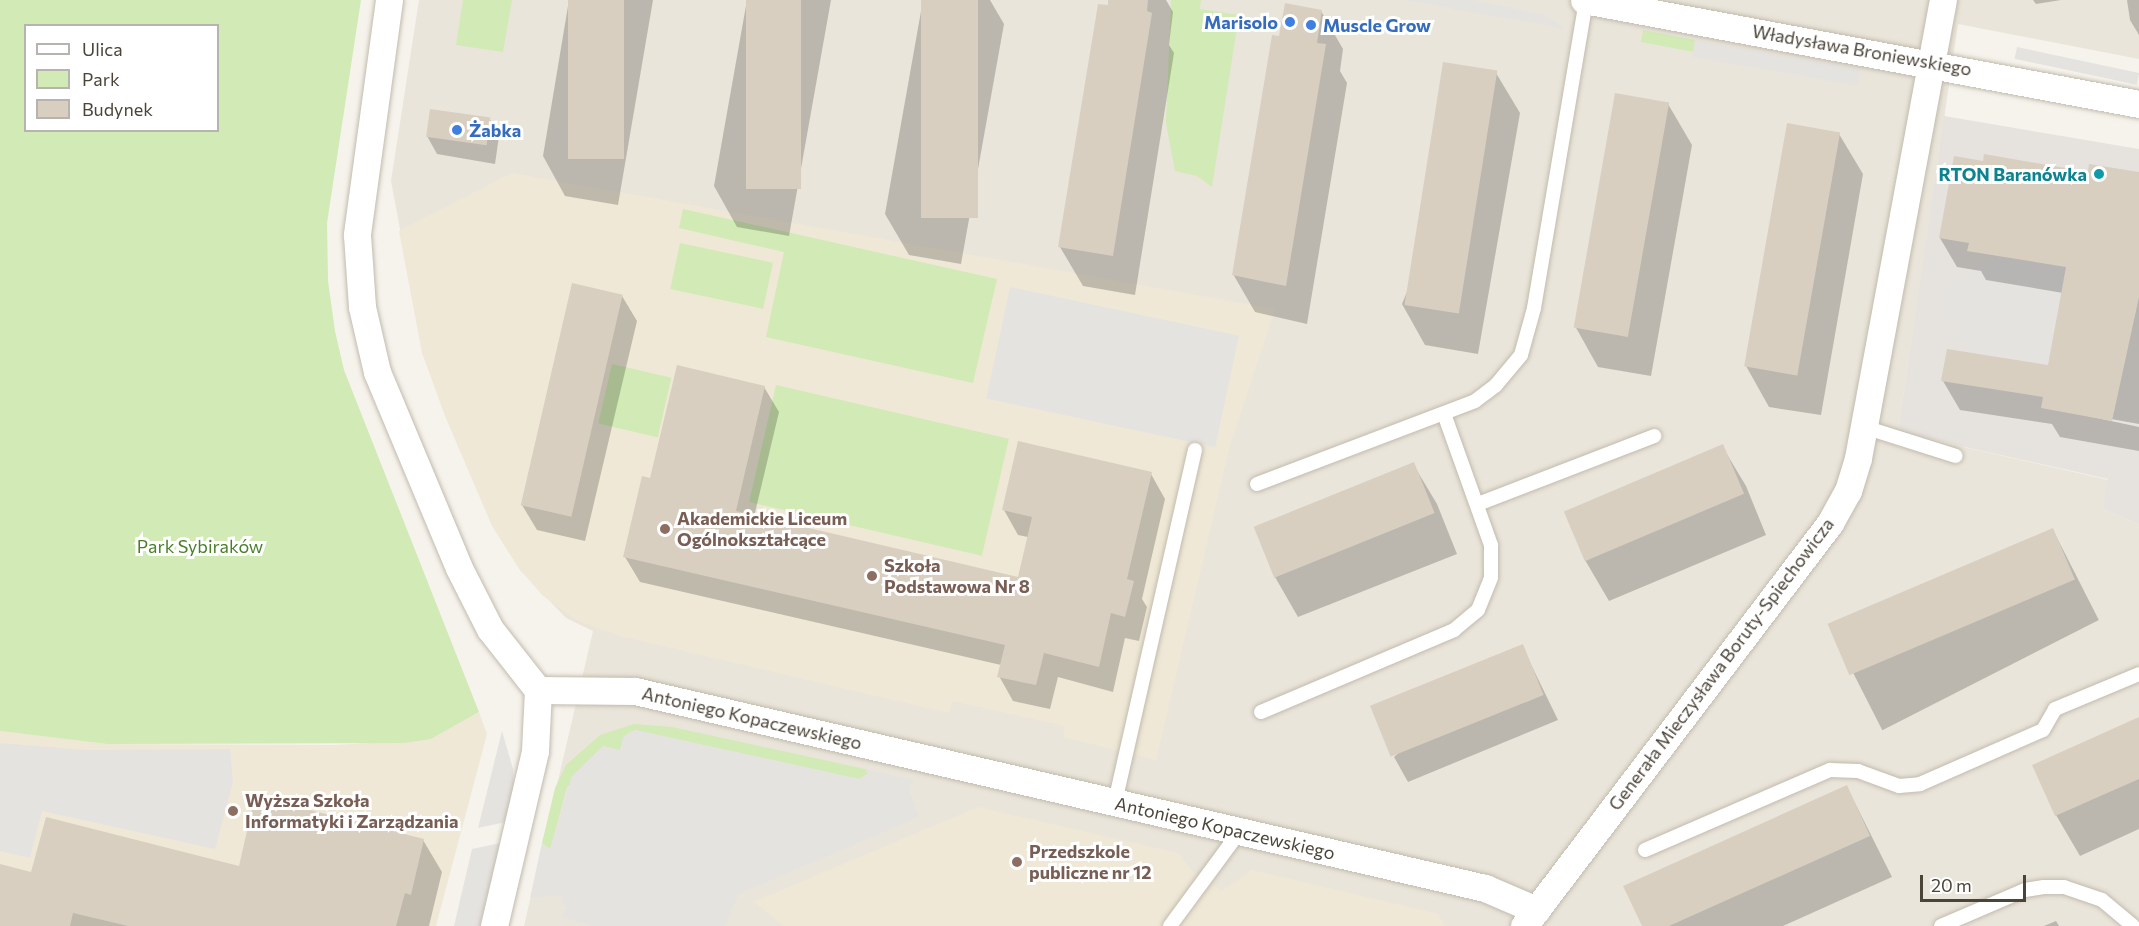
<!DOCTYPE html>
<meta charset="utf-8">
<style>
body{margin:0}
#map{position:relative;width:2139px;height:926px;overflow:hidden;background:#f6f3ec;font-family:Commissioner,sans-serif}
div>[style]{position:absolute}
.residential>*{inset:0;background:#eae5da}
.industrial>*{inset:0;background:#e6e2dd}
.education>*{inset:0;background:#efe8d6}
.green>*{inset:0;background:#d2eab5;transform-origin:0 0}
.parking>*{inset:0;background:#e5e3e0;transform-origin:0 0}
.shadow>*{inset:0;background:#0003;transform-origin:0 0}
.building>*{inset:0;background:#d8cfc1;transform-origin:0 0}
.roads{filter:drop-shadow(0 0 2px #c2bbae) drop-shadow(0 0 2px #c2bbae)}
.service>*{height:14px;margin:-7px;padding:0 7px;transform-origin:7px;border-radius:7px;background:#fff}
.minor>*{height:27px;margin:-13.5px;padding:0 13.5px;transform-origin:13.5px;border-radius:13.5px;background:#fff}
.dots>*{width:16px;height:16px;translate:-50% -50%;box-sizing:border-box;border:3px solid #fff;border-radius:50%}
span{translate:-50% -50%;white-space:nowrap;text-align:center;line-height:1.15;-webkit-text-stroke:6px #fff;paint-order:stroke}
.shop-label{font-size:18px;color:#366cbe;font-weight:700}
.right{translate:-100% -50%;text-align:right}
.left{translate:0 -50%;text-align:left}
.street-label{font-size:18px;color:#4b4439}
.culture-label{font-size:18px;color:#0d838f;font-weight:700}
.education-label{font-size:18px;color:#785e54;font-weight:700}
.park-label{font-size:18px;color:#4a7f2a}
.legend{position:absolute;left:24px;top:24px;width:195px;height:108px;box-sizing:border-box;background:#fff;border:2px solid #b7b4b0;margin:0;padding:8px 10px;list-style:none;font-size:18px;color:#4b4439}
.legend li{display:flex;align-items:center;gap:12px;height:30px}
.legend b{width:30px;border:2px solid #b7b4b0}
.scale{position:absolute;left:1920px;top:875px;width:106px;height:27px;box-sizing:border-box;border:3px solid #4b4439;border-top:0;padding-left:8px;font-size:18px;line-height:21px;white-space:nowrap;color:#4b4439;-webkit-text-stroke:4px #fff;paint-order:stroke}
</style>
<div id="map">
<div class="residential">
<i style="clip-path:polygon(419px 0,2139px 0,2139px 59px,1958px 24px,1898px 432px,2109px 480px,2103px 509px,2139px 524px,2139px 926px,524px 926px,593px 631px,566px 618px,520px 570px,482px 500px,423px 352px,391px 181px)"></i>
</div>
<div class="industrial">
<i style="clip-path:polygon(1944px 116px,2139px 149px,2139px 524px,2103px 509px,2108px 479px,1898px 432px)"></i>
</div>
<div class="education">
<i style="clip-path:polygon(512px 173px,1275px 309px,1230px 445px,1156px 760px,1063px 737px,1065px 726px,952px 701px,949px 713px,620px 636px,578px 621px,543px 596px,518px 567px,492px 526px,445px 416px,422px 353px,399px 231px)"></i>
<i style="clip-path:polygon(479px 712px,487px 734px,436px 926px,0 926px,0 731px,107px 744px,335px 745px,431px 739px)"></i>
<i style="clip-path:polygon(978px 807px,1178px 853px,1193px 872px,1222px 891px,1252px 870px,1438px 914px,1445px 926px,784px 926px,754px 902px)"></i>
</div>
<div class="green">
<i style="clip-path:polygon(evenodd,0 0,361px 0,327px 223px,328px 281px,335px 331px,344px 370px,479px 712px,431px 739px,403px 743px,107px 744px,0 731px,0 0,26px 26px,218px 26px,218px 130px,26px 130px,26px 26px)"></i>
<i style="clip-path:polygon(463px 0,512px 0,503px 52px,456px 45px)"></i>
<i style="clip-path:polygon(1171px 0,1201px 0,1200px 9px,1239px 15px,1212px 187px,1197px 176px,1175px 171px,1166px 123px)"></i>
<i style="clip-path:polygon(1643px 30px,1695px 40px,1705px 54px,1641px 42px)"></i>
<i style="clip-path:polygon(683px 209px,997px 279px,973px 383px,766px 337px,784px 252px,679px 228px)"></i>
<i style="left:680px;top:243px;width:95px;height:47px;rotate:12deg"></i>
<i style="left:612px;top:364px;width:61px;height:61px;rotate:13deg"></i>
<i style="left:776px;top:385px;width:239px;height:120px;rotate:13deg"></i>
<i style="clip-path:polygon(634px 724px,672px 727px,865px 769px,869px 773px,859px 779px,635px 730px,627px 734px,620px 750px,567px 787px,550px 850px,542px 843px,555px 788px,566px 765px,600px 735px)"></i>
</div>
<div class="parking">
<i style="clip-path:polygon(1404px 0,1474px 0,1546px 15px,1565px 29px)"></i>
<i style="left:1695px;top:40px;width:168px;height:17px;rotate:10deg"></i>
<i style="left:2017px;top:47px;width:125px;height:12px;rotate:12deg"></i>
<i style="clip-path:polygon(1996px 256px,2066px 267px,2048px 365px,1979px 354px,1940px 310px,1944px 287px)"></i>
<i style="left:1010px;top:287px;width:234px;height:114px;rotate:12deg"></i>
<i style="clip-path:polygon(635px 730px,859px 779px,868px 774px,865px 769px,915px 781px,908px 787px,919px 817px,739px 894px,725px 926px,592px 926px,562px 917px,567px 906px,561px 904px,563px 895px,530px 898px,542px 843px,550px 849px,572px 776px,603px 746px,620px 750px,623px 737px)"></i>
<i style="clip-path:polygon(502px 731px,513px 769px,514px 789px,506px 822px,478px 828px)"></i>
<i style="clip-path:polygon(0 743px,86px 750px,230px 749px,233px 782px,215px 849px,42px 811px,30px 858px,0 851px)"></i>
<i style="clip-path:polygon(500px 843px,480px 926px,454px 926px,472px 849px)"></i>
</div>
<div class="shadow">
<i style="clip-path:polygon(569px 0,653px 0,618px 205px,565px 196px,543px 156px)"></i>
<i style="clip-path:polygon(747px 0,831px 0,789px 236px,737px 227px,714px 186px)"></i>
<i style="clip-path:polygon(923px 0,990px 0,1004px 24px,961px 264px,909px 255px,885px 214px)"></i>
<i style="clip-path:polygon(1110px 0,1166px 0,1173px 12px,1169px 45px,1174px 53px,1135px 295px,1083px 286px,1060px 247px)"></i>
<i style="clip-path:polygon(2033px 0,2061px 0,2036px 4px)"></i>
<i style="clip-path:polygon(2127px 0,2139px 0,2139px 35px,2130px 20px)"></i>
<i style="clip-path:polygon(1321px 11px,1343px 49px,1340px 71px,1347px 83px,1307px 324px,1255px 312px,1233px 274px,1281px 38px)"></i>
<i style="clip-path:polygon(1496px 73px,1520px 113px,1478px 354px,1425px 345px,1402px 304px)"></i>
<i style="clip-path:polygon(1668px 104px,1692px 145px,1651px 376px,1598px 367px,1575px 326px)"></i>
<i style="clip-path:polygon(489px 118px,499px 136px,495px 164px,437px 154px,427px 136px)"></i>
<i style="clip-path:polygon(1839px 134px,1863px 174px,1821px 415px,1769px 407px,1746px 366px)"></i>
<i style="clip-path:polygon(1984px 163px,2089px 173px,2139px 174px,2139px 424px,2050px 408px,2139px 427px,2139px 451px,2060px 437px,2052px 424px,1960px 410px,1943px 381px,2050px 366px,2063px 293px,1986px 280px,1981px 271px,1957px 267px,1940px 238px)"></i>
<i style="clip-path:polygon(622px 296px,637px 321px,585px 541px,537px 530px,522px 505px)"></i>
<i style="clip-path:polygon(764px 387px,779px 412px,754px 517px,1019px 578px,1028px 537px,1018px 535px,1004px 510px,1151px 474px,1165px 499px,1142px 599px,1147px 607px,1139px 641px,1125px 638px,1113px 692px,1058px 677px,1050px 709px,1013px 701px,999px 676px,1001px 665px,640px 582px,625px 557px,651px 479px)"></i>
<i style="clip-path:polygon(1722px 446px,1746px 486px,1766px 535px,1609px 601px,1585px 560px)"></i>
<i style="clip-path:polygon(1413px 464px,1437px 504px,1457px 554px,1298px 617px,1275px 577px)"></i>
<i style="left:2053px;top:530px;width:101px;height:243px;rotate:63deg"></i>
<i style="clip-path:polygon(1522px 646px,1558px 720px,1408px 782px,1394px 757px)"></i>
<i style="clip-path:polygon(2139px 719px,2139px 829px,2080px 856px,2056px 815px)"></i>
<i style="clip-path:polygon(1847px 787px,1892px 877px,1783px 926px,1643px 926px)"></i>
<i style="clip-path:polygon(423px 840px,442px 872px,429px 926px,0 926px,0 867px,32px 874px,240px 868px)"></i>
<i style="clip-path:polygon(2056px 921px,2059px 926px,2044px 926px)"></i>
</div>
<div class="building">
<i style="left:568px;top:0;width:56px;height:159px"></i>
<i style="left:746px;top:0;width:55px;height:189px"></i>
<i style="left:921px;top:0;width:57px;height:218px"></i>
<i style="clip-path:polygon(1108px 0,1148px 0,1147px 11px,1152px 13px,1113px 256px,1058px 247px,1098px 4px,1108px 5px)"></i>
<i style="clip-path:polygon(1285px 3px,1322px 10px,1317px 43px,1326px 44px,1286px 286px,1232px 275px,1272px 35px,1279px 36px)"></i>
<i style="left:1443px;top:62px;width:55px;height:246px;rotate:9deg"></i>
<i style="left:1615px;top:93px;width:55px;height:238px;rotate:10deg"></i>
<i style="left:430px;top:109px;width:61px;height:28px;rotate:8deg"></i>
<i style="left:1787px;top:123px;width:54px;height:247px;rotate:10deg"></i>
<i style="clip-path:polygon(1984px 154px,2088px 172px,2089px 164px,2139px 172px,2139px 297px,2112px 421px,2041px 408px,2043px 397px,1941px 381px,1947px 349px,2048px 365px,2066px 267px,1967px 251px,1969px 243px,1939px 238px,1954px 156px,1983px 161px)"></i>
<i style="left:572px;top:283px;width:52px;height:228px;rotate:13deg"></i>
<i style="clip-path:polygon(677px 365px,765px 386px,736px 511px,1018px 577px,1032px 517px,1002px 510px,1018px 441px,1152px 472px,1127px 579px,1134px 581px,1125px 617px,1111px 613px,1099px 667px,1044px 653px,1036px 685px,997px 677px,1005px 645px,623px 557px,642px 476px,650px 478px)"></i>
<i style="left:1723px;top:444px;width:54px;height:173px;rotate:67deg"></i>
<i style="left:1414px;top:462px;width:55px;height:173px;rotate:68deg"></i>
<i style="left:2053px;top:528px;width:56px;height:245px;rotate:67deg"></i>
<i style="left:1523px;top:644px;width:55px;height:165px;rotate:68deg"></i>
<i style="clip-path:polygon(2139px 717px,2139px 779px,2055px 816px,2032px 765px)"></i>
<i style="clip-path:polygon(1847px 785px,1870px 836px,1669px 926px,1642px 926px,1623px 886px)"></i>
<i style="clip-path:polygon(255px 796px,424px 839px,411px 895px,405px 893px,396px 926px,128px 926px,73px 913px,70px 926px,0 926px,0 864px,31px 872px,46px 817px,239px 866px)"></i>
</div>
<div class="roads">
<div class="service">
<i style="left:1864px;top:427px;width:96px;rotate:17.5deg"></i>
<i style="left:1257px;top:484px;width:233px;rotate:-20.8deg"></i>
<i style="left:1475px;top:401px;width:26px;rotate:-37deg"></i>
<i style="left:1496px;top:385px;width:39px;rotate:-50deg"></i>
<i style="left:1521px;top:355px;width:49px;rotate:-74.5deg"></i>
<i style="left:1534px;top:308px;width:312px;rotate:-80.4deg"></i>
<i style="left:1478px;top:504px;width:189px;rotate:-21.1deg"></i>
<i style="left:1261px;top:712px;width:210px;rotate:-23deg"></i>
<i style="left:1454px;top:630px;width:31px;rotate:-40deg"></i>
<i style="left:1478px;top:610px;width:35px;rotate:-68deg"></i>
<i style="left:1491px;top:577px;width:32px;rotate:-90deg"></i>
<i style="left:1491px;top:545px;width:139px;rotate:-109.7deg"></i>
<i style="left:1115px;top:802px;width:361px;rotate:-77.2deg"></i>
<i style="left:1645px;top:850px;width:202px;rotate:-23.4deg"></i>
<i style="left:1830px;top:770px;width:28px;rotate:2deg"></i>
<i style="left:1858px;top:771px;width:44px;rotate:20.1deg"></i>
<i style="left:1899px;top:786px;width:21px;rotate:-5deg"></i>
<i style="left:1920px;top:784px;width:134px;rotate:-23.7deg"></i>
<i style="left:2043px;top:730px;width:24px;rotate:-60deg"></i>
<i style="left:2055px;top:709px;width:91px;rotate:-22.6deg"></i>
<i style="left:1170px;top:926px;width:118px;rotate:-53.6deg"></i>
<i style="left:1941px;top:926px;width:91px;rotate:-23.2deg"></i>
<i style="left:2025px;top:890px;width:19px;rotate:-9deg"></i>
<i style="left:2044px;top:887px;width:20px"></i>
<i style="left:2064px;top:887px;width:40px;rotate:18.9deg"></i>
<i style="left:2102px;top:900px;width:40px;rotate:40deg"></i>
</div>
<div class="minor">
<i style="left:389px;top:0;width:237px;rotate:97.8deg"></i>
<i style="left:357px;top:235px;width:72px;rotate:86deg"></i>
<i style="left:362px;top:307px;width:67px;rotate:77deg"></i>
<i style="left:377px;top:372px;width:212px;rotate:67.3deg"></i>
<i style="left:459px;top:568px;width:68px;rotate:63.1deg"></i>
<i style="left:490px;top:629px;width:78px;rotate:51.8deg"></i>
<i style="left:1584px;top:0;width:565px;rotate:10.61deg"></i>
<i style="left:538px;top:690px;width:97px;rotate:0.6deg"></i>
<i style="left:635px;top:691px;width:873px;rotate:13.05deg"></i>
<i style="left:1485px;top:888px;width:56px;rotate:23.3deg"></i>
<i style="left:494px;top:926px;width:180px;rotate:-76.8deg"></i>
<i style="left:535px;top:751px;width:61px;rotate:-87.2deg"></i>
<i style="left:1524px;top:926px;width:506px;rotate:-52.79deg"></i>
<i style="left:1830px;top:523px;width:37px;rotate:-61deg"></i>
<i style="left:1848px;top:491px;width:34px;rotate:-73deg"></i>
<i style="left:1858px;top:458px;width:466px;rotate:-79.5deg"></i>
</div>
</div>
<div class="dots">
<i style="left:1290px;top:22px;background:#3f7fe0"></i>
<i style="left:1311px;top:25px;background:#3f7fe0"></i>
<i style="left:457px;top:130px;background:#3f7fe0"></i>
<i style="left:2099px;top:174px;background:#0f9aa8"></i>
<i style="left:665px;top:529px;background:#8d6e63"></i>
<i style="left:872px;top:576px;background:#8d6e63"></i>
<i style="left:233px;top:811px;background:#8d6e63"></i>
<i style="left:1017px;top:862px;background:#8d6e63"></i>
</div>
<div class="shop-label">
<span class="right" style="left:1278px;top:22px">Marisolo</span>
<span class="left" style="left:1323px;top:25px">Muscle Grow</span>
<span class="left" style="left:469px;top:130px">Żabka</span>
</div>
<div class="street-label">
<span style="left:1862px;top:50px;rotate:10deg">Władysława Broniewskiego</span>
<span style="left:1721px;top:664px;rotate:-53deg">Generała Mieczysława Boruty-Spiechowicza</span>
<span style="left:752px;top:718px;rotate:13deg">Antoniego Kopaczewskiego</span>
<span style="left:1225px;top:828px;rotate:13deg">Antoniego Kopaczewskiego</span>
</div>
<div class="culture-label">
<span class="right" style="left:2087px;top:174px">RTON Baranówka</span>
</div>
<div class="education-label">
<span class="left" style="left:677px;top:529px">Akademickie Liceum<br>Ogólnokształcące</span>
<span class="left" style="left:884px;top:576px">Szkoła<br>Podstawowa Nr 8</span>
<span class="left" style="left:245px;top:811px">Wyższa Szkoła<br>Informatyki i Zarządzania</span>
<span class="left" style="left:1029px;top:862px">Przedszkole<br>publiczne nr 12</span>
</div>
<div class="park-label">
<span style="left:200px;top:546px">Park Sybiraków</span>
</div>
<ul class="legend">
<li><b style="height:8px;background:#fff"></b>Ulica</li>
<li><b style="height:16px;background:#d2eab5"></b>Park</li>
<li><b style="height:16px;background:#d8cfc1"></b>Budynek</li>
</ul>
<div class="scale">20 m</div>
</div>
